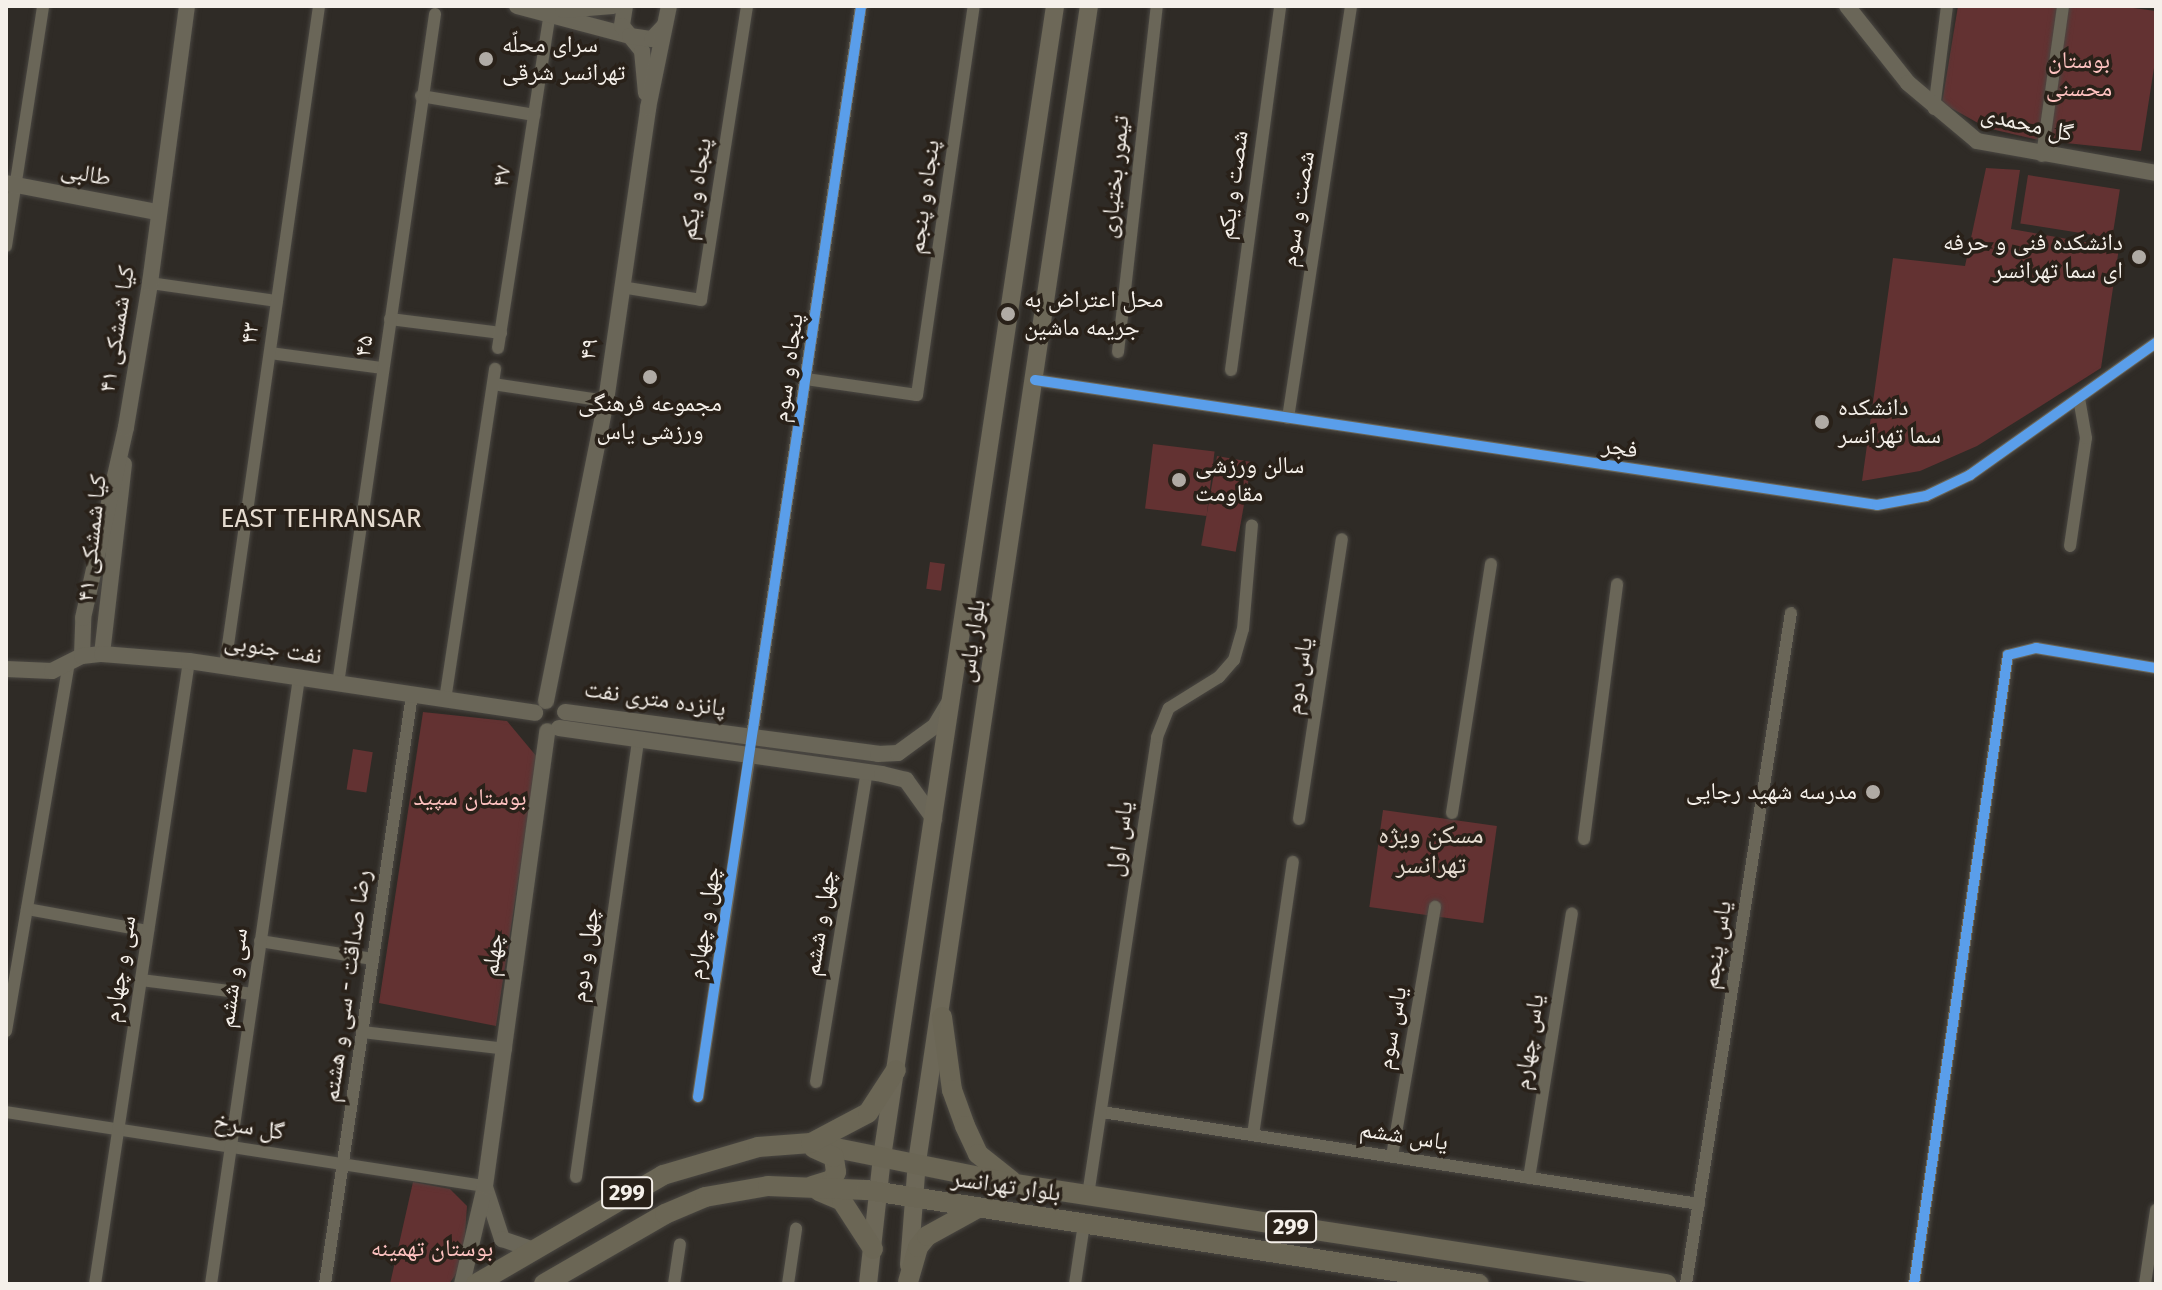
<!DOCTYPE html>
<meta charset="utf-8">
<style>
body{margin:0}
#map{position:relative;width:2162px;height:1290px;overflow:hidden;background:#2f2b26;font-family:"Fira Sans","Noto Naskh Arabic",sans-serif}
div>[style]{position:absolute}
.green>*{inset:0;background:#633232;transform-origin:0 0}
.roads{filter:drop-shadow(0 0 2px #4a4742) drop-shadow(0 0 2px #4a4742)}
.minor>*{height:12px;margin:-6px;padding:0 6px;transform-origin:6px;border-radius:6px;background:#6a6658}
.tertiary>*{height:16px;margin:-8px;padding:0 8px;transform-origin:8px;border-radius:8px;background:#6a6658}
.secondary>*{height:18px;margin:-9px;padding:0 9px;transform-origin:9px;border-radius:9px;background:#6d6858}
.primary>*{height:20px;margin:-10px;padding:0 10px;transform-origin:10px;border-radius:10px;background:#6b6655}
.cycleway>*{height:10px;margin:-5px;padding:0 5px;transform-origin:5px;border-radius:5px;background:#5a9eea}
.dots>*{width:22px;height:22px;translate:-50% -50%;box-sizing:border-box;border:4px solid #292119;border-radius:50%}
span{translate:-50% -50%;white-space:nowrap;text-align:center;line-height:1.15;-webkit-text-stroke:7px #292119;paint-order:stroke}
.shield-label span{padding:2px 6px;background:#292119;border:2px solid;border-radius:6px;-webkit-text-stroke-width:0}
.shield-label{font-size:22px;color:#f5f0ea;font-weight:700}
.poi-label{font-size:24px;color:#f5f0ea}
.left{translate:0 -50%;text-align:left}
.right{translate:-100% -50%;text-align:right}
.park-label{font-size:24px;color:#ffc3c1}
.street-label{font-size:24px;color:#f5f0ea}
.neighbourhood-label{font-size:26px;color:#e5dbcf}
.frame{position:absolute;inset:0;border:8px solid #f5f0ea;pointer-events:none}
</style>
<div id="map">
<div class="green">
<i style="clip-path:polygon(1958px 6px,2118px 6px,2156px 11px,2156px 55px,2141px 151px,2038px 140px,1987px 128px,1942px 103px)"></i>
<i style="clip-path:polygon(1986px 168px,2020px 170px,2011px 229px,2119px 248px,2101px 368px,1977px 446px,1920px 471px,1862px 481px,1893px 258px,1965px 266px)"></i>
<i style="left:2028px;top:175px;width:93px;height:49px;rotate:9deg"></i>
<i style="left:1153px;top:444px;width:62px;height:65px;rotate:7deg"></i>
<i style="left:1217px;top:456px;width:35px;height:91px;rotate:10deg"></i>
<i style="left:930px;top:562px;width:15px;height:27px;rotate:8deg"></i>
<i style="clip-path:polygon(423px 712px,507px 721px,537px 757px,496px 1026px,379px 1003px)"></i>
<i style="left:353px;top:749px;width:20px;height:41px;rotate:9deg"></i>
<i style="left:1383px;top:810px;width:115px;height:98px;rotate:8deg"></i>
<i style="clip-path:polygon(413px 1182px,450px 1189px,467px 1206px,463px 1264px,449px 1284px,390px 1284px)"></i>
</div>
<div class="roads">
<div class="minor">
<i style="left:421px;top:96px;width:115px;rotate:9.5deg"></i>
<i style="left:1934px;top:109px;width:104px;rotate:-82.8deg"></i>
<i style="left:2042px;top:156px;width:151px;rotate:-82deg"></i>
<i style="left:6px;top:246px;width:243px;rotate:-81.2deg"></i>
<i style="left:150px;top:283px;width:128px;rotate:8.1deg"></i>
<i style="left:621px;top:287px;width:81px;rotate:9.2deg"></i>
<i style="left:701px;top:300px;width:298px;rotate:-81.1deg"></i>
<i style="left:390px;top:319px;width:112px;rotate:7.2deg"></i>
<i style="left:498px;top:348px;width:341px;rotate:-81.2deg"></i>
<i style="left:1118px;top:352px;width:348px;rotate:-83.6deg"></i>
<i style="left:270px;top:353px;width:114px;rotate:7.6deg"></i>
<i style="left:1231px;top:370px;width:367px;rotate:-82.3deg"></i>
<i style="left:806px;top:379px;width:112px;rotate:8.2deg"></i>
<i style="left:917px;top:395px;width:393px;rotate:-81.7deg"></i>
<i style="left:1035px;top:380px;width:851px;rotate:8.44deg"></i>
<i style="left:1877px;top:505px;width:50px;rotate:-10.4deg"></i>
<i style="left:1926px;top:496px;width:49px;rotate:-25.5deg"></i>
<i style="left:1970px;top:475px;width:228px;rotate:-35.4deg"></i>
<i style="left:493px;top:384px;width:114px;rotate:8.6deg"></i>
<i style="left:1288px;top:418px;width:417px;rotate:-81.3deg"></i>
<i style="left:2070px;top:546px;width:109px;rotate:-81.6deg"></i>
<i style="left:2086px;top:438px;width:39px;rotate:-100deg"></i>
<i style="left:225px;top:666px;width:667px;rotate:-81.89deg"></i>
<i style="left:338px;top:684px;width:677px;rotate:-81.76deg"></i>
<i style="left:445px;top:700px;width:335px;rotate:-81.4deg"></i>
<i style="left:752px;top:736px;width:738px;rotate:-81.51deg"></i>
<i style="left:1452px;top:813px;width:252px;rotate:-81.1deg"></i>
<i style="left:1299px;top:819px;width:283px;rotate:-81.3deg"></i>
<i style="left:1584px;top:839px;width:257px;rotate:-82.6deg"></i>
<i style="left:27px;top:909px;width:123px;rotate:10.3deg"></i>
<i style="left:260px;top:941px;width:114px;rotate:9.1deg"></i>
<i style="left:141px;top:980px;width:113px;rotate:7.1deg"></i>
<i style="left:6px;top:1031px;width:373px;rotate:-80.3deg"></i>
<i style="left:362px;top:1032px;width:145px;rotate:6.7deg"></i>
<i style="left:816px;top:1082px;width:314px;rotate:-80.7deg"></i>
<i style="left:698px;top:1097px;width:346px;rotate:-81.4deg"></i>
<i style="left:6px;top:1112px;width:485px;rotate:8.8deg"></i>
<i style="left:1102px;top:1112px;width:604px;rotate:8.76deg"></i>
<i style="left:1253px;top:1135px;width:276px;rotate:-81.7deg"></i>
<i style="left:1392px;top:1156px;width:253px;rotate:-80.2deg"></i>
<i style="left:576px;top:1177px;width:442px;rotate:-81.9deg"></i>
<i style="left:1529px;top:1178px;width:268px;rotate:-80.8deg"></i>
<i style="left:1088px;top:1195px;width:463px;rotate:-81.4deg"></i>
<i style="left:1157px;top:737px;width:31px;rotate:-68deg"></i>
<i style="left:1169px;top:708px;width:59px;rotate:-31.8deg"></i>
<i style="left:1219px;top:677px;width:23px;rotate:-49deg"></i>
<i style="left:1234px;top:660px;width:32px;rotate:-74deg"></i>
<i style="left:1243px;top:629px;width:104px;rotate:-85.1deg"></i>
<i style="left:95px;top:1284px;width:630px;rotate:-81.42deg"></i>
<i style="left:211px;top:1284px;width:612px;rotate:-81.74deg"></i>
<i style="left:325px;top:1284px;width:595px;rotate:-81.6deg"></i>
<i style="left:674px;top:1284px;width:40px;rotate:-81.5deg"></i>
<i style="left:788px;top:1284px;width:56px;rotate:-81.7deg"></i>
<i style="left:1075px;top:1284px;width:61px;rotate:-81.5deg"></i>
<i style="left:1686px;top:1284px;width:679px;rotate:-81.11deg"></i>
<i style="left:1914px;top:1284px;width:636px;rotate:-81.5deg"></i>
<i style="left:2008px;top:655px;width:29px;rotate:-14deg"></i>
<i style="left:2036px;top:648px;width:122px;rotate:9.5deg"></i>
<i style="left:2145px;top:1284px;width:75px;rotate:-81.5deg"></i>
</div>
<div class="tertiary">
<i style="left:517px;top:6px;width:117px;rotate:14.9deg"></i>
<i style="left:630px;top:36px;width:19px;rotate:51deg"></i>
<i style="left:642px;top:51px;width:42px;rotate:84.6deg"></i>
<i style="left:625px;top:6px;width:20px;rotate:99deg"></i>
<i style="left:622px;top:26px;width:13px;rotate:51deg"></i>
<i style="left:630px;top:36px;width:22px;rotate:8deg"></i>
<i style="left:652px;top:39px;width:18px;rotate:-47deg"></i>
<i style="left:1847px;top:6px;width:98px;rotate:51.6deg"></i>
<i style="left:1908px;top:83px;width:90px;rotate:40deg"></i>
<i style="left:1977px;top:141px;width:182px;rotate:10.1deg"></i>
<i style="left:563px;top:10px;width:50px;rotate:-4.6deg"></i>
<i style="left:6px;top:183px;width:154px;rotate:10.9deg"></i>
<i style="left:102px;top:654px;width:191px;rotate:-83.4deg"></i>
<i style="left:82px;top:656px;width:38px;rotate:-88deg"></i>
<i style="left:83px;top:618px;width:196px;rotate:-77.3deg"></i>
<i style="left:126px;top:427px;width:146px;rotate:-80.5deg"></i>
<i style="left:150px;top:283px;width:279px;rotate:-82.4deg"></i>
<i style="left:6px;top:669px;width:46px;rotate:2.5deg"></i>
<i style="left:52px;top:671px;width:34px;rotate:-27deg"></i>
<i style="left:82px;top:656px;width:20px;rotate:-6deg"></i>
<i style="left:102px;top:654px;width:87px;rotate:4.6deg"></i>
<i style="left:189px;top:661px;width:350px;rotate:8.5deg"></i>
<i style="left:546px;top:701px;width:306px;rotate:-78.7deg"></i>
<i style="left:606px;top:401px;width:296px;rotate:-81.8deg"></i>
<i style="left:648px;top:108px;width:104px;rotate:-78.4deg"></i>
<i style="left:565px;top:712px;width:316px;rotate:7.6deg"></i>
<i style="left:878px;top:754px;width:20px;rotate:-3deg"></i>
<i style="left:898px;top:753px;width:46px;rotate:-36.1deg"></i>
<i style="left:935px;top:726px;width:27px;rotate:-59deg"></i>
<i style="left:559px;top:728px;width:326px;rotate:8.1deg"></i>
<i style="left:882px;top:774px;width:25px;rotate:14deg"></i>
<i style="left:906px;top:780px;width:48px;rotate:54.3deg"></i>
<i style="left:485px;top:1187px;width:55px;rotate:71.9deg"></i>
<i style="left:502px;top:1239px;width:31px;rotate:19deg"></i>
<i style="left:462px;top:1284px;width:101px;rotate:-76.8deg"></i>
<i style="left:485px;top:1186px;width:459px;rotate:-82.2deg"></i>
</div>
<div class="secondary">
<i style="left:909px;top:1265px;width:103px;rotate:-85.6deg"></i>
<i style="left:917px;top:1162px;width:1169px;rotate:-81.54deg"></i>
<i style="left:868px;top:1284px;width:128px;rotate:-83.7deg"></i>
<i style="left:882px;top:1157px;width:1164px;rotate:-81.45deg"></i>
</div>
<div class="primary">
<i style="left:942px;top:1017px;width:74px;rotate:82.2deg"></i>
<i style="left:952px;top:1090px;width:38px;rotate:70deg"></i>
<i style="left:965px;top:1126px;width:31px;rotate:65deg"></i>
<i style="left:978px;top:1154px;width:43px;rotate:38.5deg"></i>
<i style="left:811px;top:1143px;width:208px;rotate:11.4deg"></i>
<i style="left:1015px;top:1184px;width:659px;rotate:8.73deg"></i>
<i style="left:812px;top:1186px;width:21px;rotate:-17deg"></i>
<i style="left:832px;top:1180px;width:9px;rotate:-63deg"></i>
<i style="left:836px;top:1172px;width:15px;rotate:-98deg"></i>
<i style="left:834px;top:1157px;width:22px;rotate:-156deg"></i>
<i style="left:819px;top:1191px;width:25px;rotate:23deg"></i>
<i style="left:842px;top:1201px;width:57px;rotate:57.1deg"></i>
<i style="left:908px;top:1282px;width:36px;rotate:-74deg"></i>
<i style="left:918px;top:1247px;width:14px;rotate:-51deg"></i>
<i style="left:927px;top:1236px;width:58px;rotate:-28.8deg"></i>
<i style="left:476px;top:1284px;width:216px;rotate:-30.2deg"></i>
<i style="left:663px;top:1175px;width:99px;rotate:-16.4deg"></i>
<i style="left:758px;top:1147px;width:53px;rotate:-4.3deg"></i>
<i style="left:811px;top:1143px;width:64px;rotate:-27.8deg"></i>
<i style="left:868px;top:1113px;width:51px;rotate:-56.9deg"></i>
<i style="left:544px;top:1284px;width:140px;rotate:-30deg"></i>
<i style="left:665px;top:1214px;width:43px;rotate:-23deg"></i>
<i style="left:705px;top:1197px;width:64px;rotate:-9.9deg"></i>
<i style="left:768px;top:1186px;width:98px;rotate:2.3deg"></i>
<i style="left:866px;top:1190px;width:620px;rotate:8.72deg"></i>
</div>
</div>
<div class="cycleway">
<i style="left:1035px;top:380px;width:851px;rotate:8.44deg"></i>
<i style="left:1877px;top:505px;width:50px;rotate:-10.4deg"></i>
<i style="left:1926px;top:496px;width:49px;rotate:-25.5deg"></i>
<i style="left:1970px;top:475px;width:228px;rotate:-35.4deg"></i>
<i style="left:698px;top:1097px;width:1103px;rotate:-81.5deg"></i>
<i style="left:1914px;top:1284px;width:636px;rotate:-81.5deg"></i>
<i style="left:2008px;top:655px;width:29px;rotate:-14deg"></i>
<i style="left:2036px;top:648px;width:122px;rotate:9.5deg"></i>
</div>
<div class="dots">
<i style="left:486px;top:59px;background:#b0aba5"></i>
<i style="left:2139px;top:257px;background:#b0aba5"></i>
<i style="left:1008px;top:314px;background:#b0aba5"></i>
<i style="left:650px;top:377px;background:#b0aba5"></i>
<i style="left:1822px;top:422px;background:#b0aba5"></i>
<i style="left:1179px;top:480px;background:#b0aba5"></i>
<i style="left:1873px;top:792px;background:#b0aba5"></i>
</div>
<div class="shield-label">
<span style="left:627px;top:1193px">299</span>
<span style="left:1291px;top:1227px">299</span>
</div>
<div class="poi-label">
<span class="left" style="left:502px;top:59px">سرای محلّه<br>تهرانسر شرقی</span>
<span class="right" style="left:2123px;top:257px">دانشکده فنی و حرفه<br>ای سما تهرانسر</span>
<span class="left" style="left:1024px;top:314px">محل اعتراض به<br>جریمه ماشین</span>
<span style="left:650px;top:418px">مجموعه فرهنگی<br>ورزشی یاس</span>
<span class="left" style="left:1838px;top:422px">دانشکده<br>سما تهرانسر</span>
<span class="left" style="left:1195px;top:480px">سالن ورزشی<br>مقاومت</span>
<span class="right" style="left:1857px;top:792px">مدرسه شهید رجایی</span>
</div>
<div class="park-label">
<span style="left:2079px;top:75px">بوستان<br>محسنی</span>
<span style="left:470px;top:798px">بوستان سپید</span>
<span style="left:432px;top:1249px">بوستان تهمینه</span>
</div>
<div class="street-label">
<span style="left:2027px;top:124px;rotate:13deg">گل محمدی</span>
<span style="left:86px;top:174px;rotate:11deg">طالبی</span>
<span style="left:502px;top:176px;rotate:-81deg">۴۷</span>
<span style="left:1115px;top:177px;rotate:-84deg">تیمور بختیاری</span>
<span style="left:1233px;top:185px;rotate:-82deg">شصت و یکم</span>
<span style="left:696px;top:189px;rotate:-81deg">پنجاه و یکم</span>
<span style="left:924px;top:197px;rotate:-82deg">پنجاه و پنجم</span>
<span style="left:1298px;top:209px;rotate:-81deg">شصت و سوم</span>
<span style="left:117px;top:329px;rotate:-81deg">۴۱ کیا شمشکی</span>
<span style="left:250px;top:333px;rotate:-82deg">۴۳</span>
<span style="left:364px;top:346px;rotate:-82deg">۴۵</span>
<span style="left:589px;top:349px;rotate:-82deg">۴۹</span>
<span style="left:788px;top:368px;rotate:-82deg">پنجاه و سوم</span>
<span style="left:1620px;top:448px;rotate:9deg">فجر</span>
<span style="left:92px;top:538px;rotate:-84deg">کیا شمشکی ۴۱</span>
<span style="left:972px;top:641px;rotate:-82deg">بلوار یاس</span>
<span style="left:273px;top:649px;rotate:9deg">نفت جنوبی</span>
<span style="left:1299px;top:676px;rotate:-81deg">یاس دوم</span>
<span style="left:655px;top:699px;rotate:8deg">پانزده متری نفت</span>
<span style="left:1120px;top:839px;rotate:-82deg">یاس اول</span>
<span style="left:704px;top:923px;rotate:-81deg">چهل و چهارم</span>
<span style="left:820px;top:923px;rotate:-81deg">چهل و ششم</span>
<span style="left:1717px;top:945px;rotate:-81deg">یاس پنجم</span>
<span style="left:493px;top:955px;rotate:-83deg">چهلم</span>
<span style="left:585px;top:955px;rotate:-82deg">چهل و دوم</span>
<span style="left:120px;top:969px;rotate:-81deg">سی و چهارم</span>
<span style="left:233px;top:978px;rotate:-82deg">سی و ششم</span>
<span style="left:347px;top:986px;rotate:-82deg">رضا صداقت - سی و هشتم</span>
<span style="left:1392px;top:1028px;rotate:-80deg">یاس سوم</span>
<span style="left:1529px;top:1042px;rotate:-81deg">یاس چهارم</span>
<span style="left:249px;top:1127px;rotate:9deg">گل سرخ</span>
<span style="left:1404px;top:1136px;rotate:9deg">یاس ششم</span>
<span style="left:1006px;top:1186px;rotate:8deg">بلوار تهرانسر</span>
</div>
<div class="neighbourhood-label">
<span style="left:321px;top:519px">EAST TEHRANSAR</span>
<span style="left:1431px;top:850px">مسکن ویژه<br>تهرانسر</span>
</div>
<div class="frame"></div>
</div>
